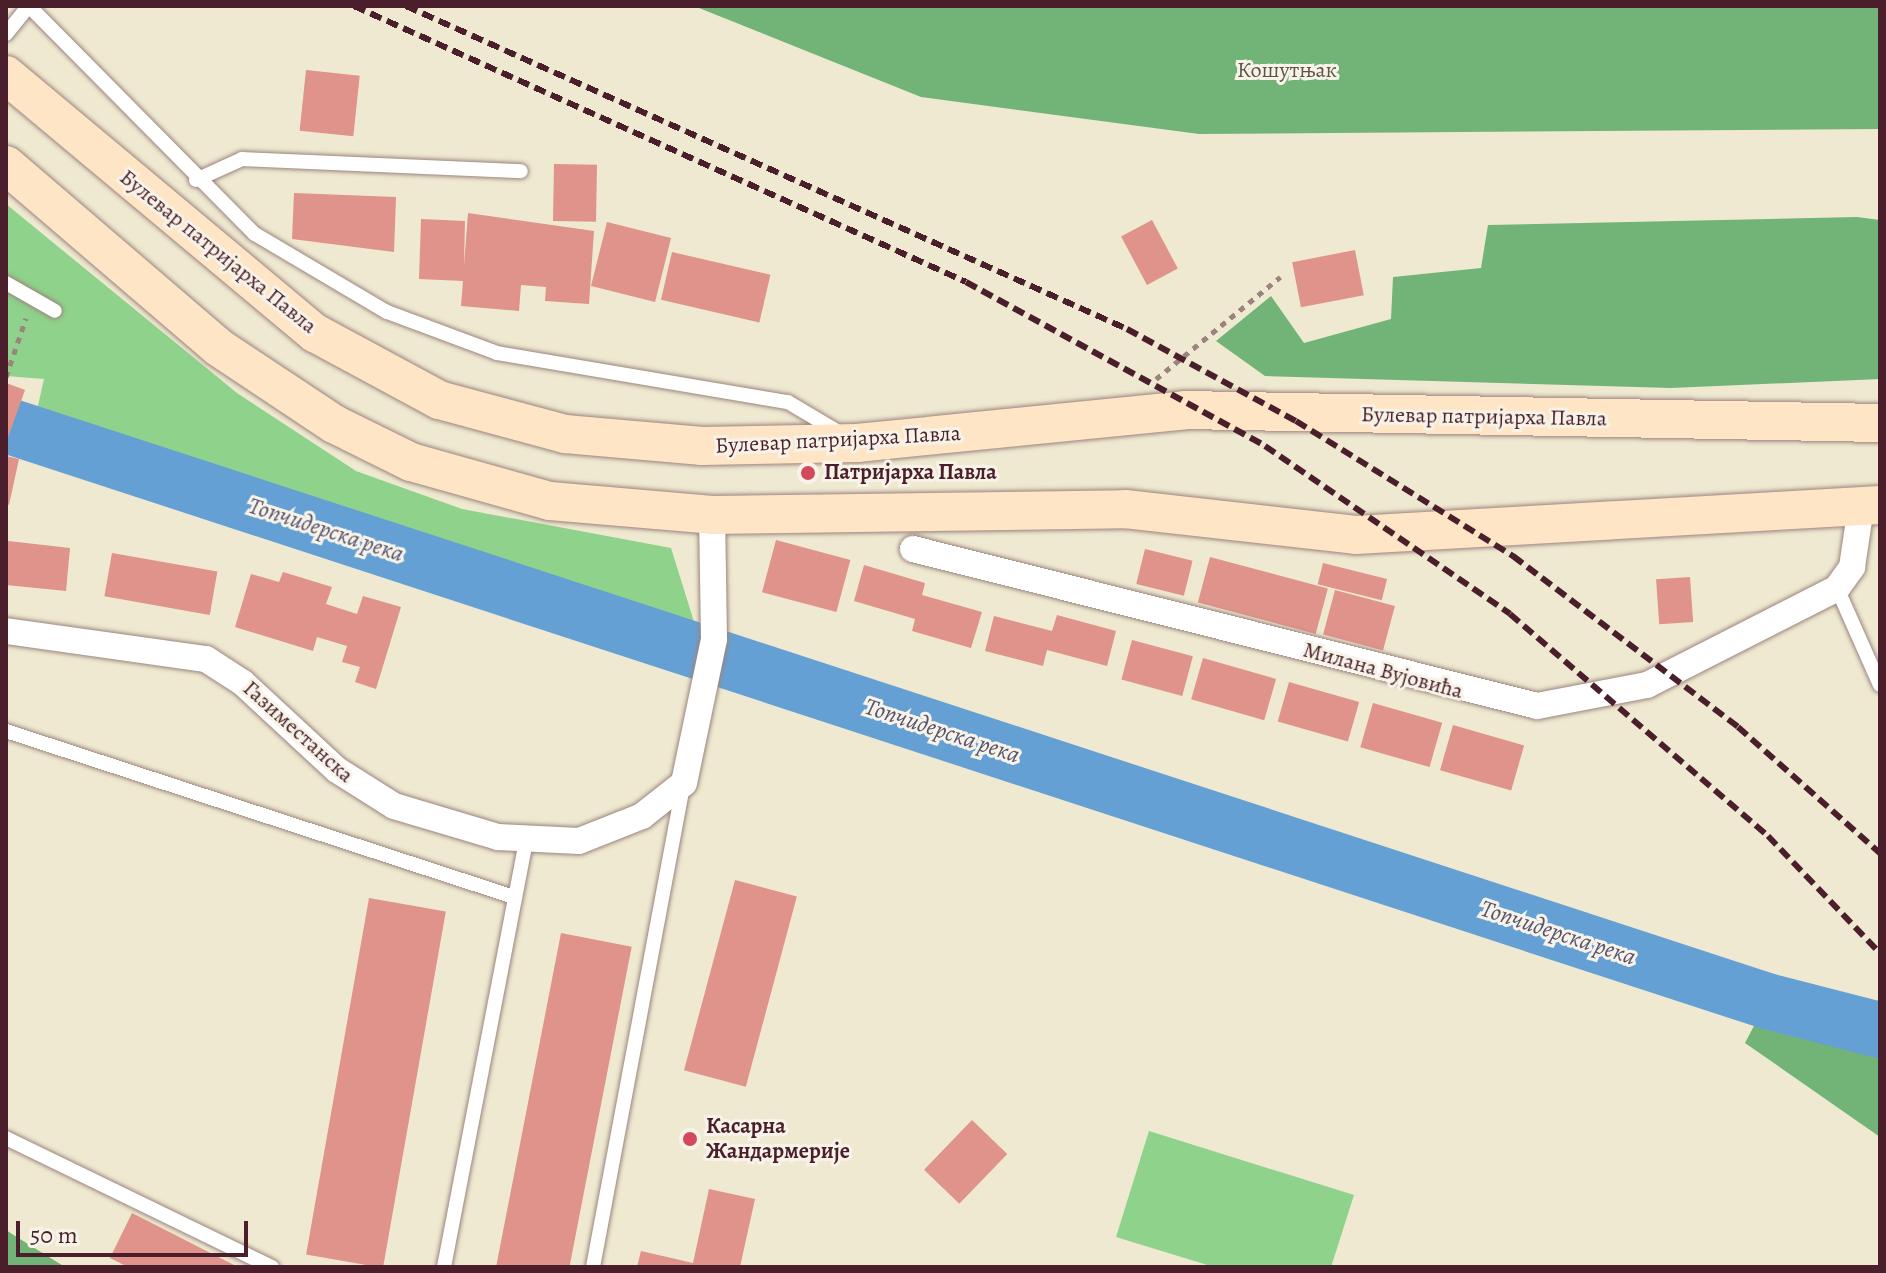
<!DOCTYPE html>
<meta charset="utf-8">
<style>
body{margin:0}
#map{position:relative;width:1886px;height:1273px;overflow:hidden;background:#efe9d1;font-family:Alegreya,serif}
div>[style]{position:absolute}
.green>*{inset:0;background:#8ed28b}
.forest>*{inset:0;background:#72b477}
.river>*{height:56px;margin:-28px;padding:0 28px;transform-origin:28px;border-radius:28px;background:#65a0d5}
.building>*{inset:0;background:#df938a;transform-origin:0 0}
.path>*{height:5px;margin-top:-2.5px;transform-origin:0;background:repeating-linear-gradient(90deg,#9c847e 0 6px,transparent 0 12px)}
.roads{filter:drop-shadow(0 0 2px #9c847e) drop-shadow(0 0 2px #9c847e)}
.lane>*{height:14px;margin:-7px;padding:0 7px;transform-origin:7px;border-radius:7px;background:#fff}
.street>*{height:26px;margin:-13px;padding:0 13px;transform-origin:13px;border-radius:13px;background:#fff}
.secondary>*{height:38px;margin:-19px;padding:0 19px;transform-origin:19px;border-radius:19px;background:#fde5c5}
.rail>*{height:6px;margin-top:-3px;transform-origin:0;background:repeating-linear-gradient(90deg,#4a1f2b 0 12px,transparent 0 18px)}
.dots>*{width:22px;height:22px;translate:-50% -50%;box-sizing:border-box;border:4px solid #f7f3e8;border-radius:50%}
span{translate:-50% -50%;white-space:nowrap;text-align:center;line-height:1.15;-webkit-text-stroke:6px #f7f3e8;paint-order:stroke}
.park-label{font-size:22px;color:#5e5548}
.street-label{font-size:22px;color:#4a1f2b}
.poi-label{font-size:22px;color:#4a1f2b;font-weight:700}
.left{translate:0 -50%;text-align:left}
.water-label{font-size:24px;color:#55536f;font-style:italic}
.frame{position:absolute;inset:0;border:8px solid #4a1f2b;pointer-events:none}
.scale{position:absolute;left:16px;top:1221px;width:232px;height:36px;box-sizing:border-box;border:4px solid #4a1f2b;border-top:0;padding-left:10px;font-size:24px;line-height:28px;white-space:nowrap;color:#4a1f2b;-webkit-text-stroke:6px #f7f3e8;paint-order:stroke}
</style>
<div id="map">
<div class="green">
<i style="clip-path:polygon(6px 204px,237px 393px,356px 471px,462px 509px,671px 548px,700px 641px,35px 419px,44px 379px,6px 376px)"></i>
<i style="clip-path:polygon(1149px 1131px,1354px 1195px,1331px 1267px,1214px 1267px,1116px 1237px)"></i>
</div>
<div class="forest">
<i style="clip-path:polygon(694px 6px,1880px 6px,1880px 129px,1199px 134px,921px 97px)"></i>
<i style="clip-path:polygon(1857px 217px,1880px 220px,1880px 379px,1671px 388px,1265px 376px,1216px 341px,1271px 296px,1304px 343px,1391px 319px,1393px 277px,1481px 268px,1488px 225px)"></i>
<i style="clip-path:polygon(1767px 1001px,1880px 1030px,1880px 1137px,1745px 1043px)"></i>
<i style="clip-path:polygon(6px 1230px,12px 1234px,65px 1267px,6px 1267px)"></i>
</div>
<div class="river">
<i style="left:6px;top:425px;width:1853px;rotate:18.11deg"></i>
<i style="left:1767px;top:1001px;width:117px;rotate:14.4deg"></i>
</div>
<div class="building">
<i style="left:306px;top:70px;width:54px;height:61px;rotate:6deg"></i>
<i style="left:554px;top:164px;width:43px;height:57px;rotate:1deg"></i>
<i style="clip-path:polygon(294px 193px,396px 197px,394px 252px,292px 239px)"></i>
<i style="clip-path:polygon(468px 213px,594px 231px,589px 304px,545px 301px,546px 287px,521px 285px,519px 311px,461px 306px,463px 281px,419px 279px,421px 219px,465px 221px,464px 266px)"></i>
<i style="left:1152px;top:220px;width:55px;height:35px;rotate:62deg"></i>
<i style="left:607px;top:222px;width:66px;height:66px;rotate:14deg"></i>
<i style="left:1355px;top:250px;width:46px;height:64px;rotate:79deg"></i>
<i style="left:672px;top:252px;width:101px;height:49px;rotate:13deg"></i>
<i style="clip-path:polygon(6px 383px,25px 390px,6px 443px)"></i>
<i style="clip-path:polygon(6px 456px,19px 459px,9px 505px,6px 504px)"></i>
<i style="clip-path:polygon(6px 514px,8px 541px,70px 548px,66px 591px,6px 585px)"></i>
<i style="left:776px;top:540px;width:77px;height:54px;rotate:15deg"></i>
<i style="left:1145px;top:549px;width:49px;height:36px;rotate:14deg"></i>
<i style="left:112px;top:553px;width:107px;height:44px;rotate:10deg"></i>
<i style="left:1210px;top:557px;width:122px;height:47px;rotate:15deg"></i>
<i style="left:1323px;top:563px;width:66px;height:22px;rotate:14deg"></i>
<i style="clip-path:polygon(864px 565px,925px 583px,922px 595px,982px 612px,971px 648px,912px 631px,915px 619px,854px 601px)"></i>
<i style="clip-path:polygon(283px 572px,332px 587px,326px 604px,357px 614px,363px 596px,401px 607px,376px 689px,355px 682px,360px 667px,342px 662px,347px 646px,317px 637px,313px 651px,235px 627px,251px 574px,279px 582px)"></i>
<i style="left:1690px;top:577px;width:45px;height:34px;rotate:86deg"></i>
<i style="left:1335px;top:590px;width:62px;height:46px;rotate:15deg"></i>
<i style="clip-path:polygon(1057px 615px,1116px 631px,1107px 666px,1047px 650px,1043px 666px,985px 651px,994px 616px,1052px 631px)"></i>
<i style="left:1132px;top:640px;width:63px;height:41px;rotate:15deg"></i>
<i style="left:1203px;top:658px;width:76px;height:43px;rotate:16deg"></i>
<i style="left:1289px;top:682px;width:73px;height:41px;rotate:16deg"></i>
<i style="left:1373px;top:703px;width:72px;height:46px;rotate:16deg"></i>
<i style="left:1453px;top:725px;width:74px;height:47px;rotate:16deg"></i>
<i style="left:735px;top:880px;width:64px;height:197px;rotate:15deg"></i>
<i style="left:369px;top:898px;width:78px;height:362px;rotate:10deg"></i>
<i style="left:561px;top:933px;width:72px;height:340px;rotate:11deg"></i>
<i style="left:972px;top:1120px;width:49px;height:69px;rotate:44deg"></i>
<i style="clip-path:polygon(709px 1189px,755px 1199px,740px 1267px,637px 1267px,641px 1251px,693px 1263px)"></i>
<i style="clip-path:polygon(132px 1213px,238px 1267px,128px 1267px,110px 1258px)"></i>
</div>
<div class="path">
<i style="left:6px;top:377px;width:62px;rotate:-71.3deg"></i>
<i style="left:1156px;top:379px;width:161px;rotate:-39.4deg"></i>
</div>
<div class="roads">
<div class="lane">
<i style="left:29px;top:6px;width:321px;rotate:45.3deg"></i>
<i style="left:255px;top:234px;width:153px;rotate:30.6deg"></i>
<i style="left:387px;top:312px;width:117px;rotate:20.4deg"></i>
<i style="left:497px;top:353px;width:295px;rotate:9.6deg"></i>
<i style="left:788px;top:402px;width:61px;rotate:30.8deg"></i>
<i style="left:6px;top:34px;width:36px;rotate:-51deg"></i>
<i style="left:196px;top:180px;width:51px;rotate:-24.5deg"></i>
<i style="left:242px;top:159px;width:279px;rotate:2.5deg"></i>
<i style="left:6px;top:283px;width:56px;rotate:29.7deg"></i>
<i style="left:1837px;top:588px;width:106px;rotate:66.1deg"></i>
<i style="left:6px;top:731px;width:534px;rotate:18.1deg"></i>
<i style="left:6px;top:1138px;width:296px;rotate:25.9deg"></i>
<i style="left:444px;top:1267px;width:433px;rotate:-79.1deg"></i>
<i style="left:593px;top:1267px;width:487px;rotate:-79.4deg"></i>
</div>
<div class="street">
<i style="left:913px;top:549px;width:643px;rotate:14.12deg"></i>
<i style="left:1537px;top:706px;width:112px;rotate:-10.8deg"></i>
<i style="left:1647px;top:685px;width:213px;rotate:-27deg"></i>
<i style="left:1837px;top:588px;width:26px;rotate:-54deg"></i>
<i style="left:1852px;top:567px;width:61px;rotate:-81.5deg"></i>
<i style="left:6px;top:631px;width:202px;rotate:8deg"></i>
<i style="left:206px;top:659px;width:44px;rotate:33deg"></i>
<i style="left:243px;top:683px;width:128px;rotate:42.8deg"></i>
<i style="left:337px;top:770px;width:67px;rotate:32.3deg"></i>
<i style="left:394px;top:806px;width:109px;rotate:16.6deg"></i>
<i style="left:498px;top:837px;width:81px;rotate:2.8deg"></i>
<i style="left:579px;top:841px;width:68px;rotate:-21.6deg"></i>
<i style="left:642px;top:816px;width:53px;rotate:-38.2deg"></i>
<i style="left:684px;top:783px;width:147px;rotate:-78.2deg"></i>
<i style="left:714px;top:639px;width:124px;rotate:-90.9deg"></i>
</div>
<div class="secondary">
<i style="left:6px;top:75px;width:403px;rotate:39.9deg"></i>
<i style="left:315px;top:333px;width:141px;rotate:28.4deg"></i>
<i style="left:439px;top:400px;width:131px;rotate:15.1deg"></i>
<i style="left:565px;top:434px;width:138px;rotate:5deg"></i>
<i style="left:702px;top:446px;width:155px;rotate:-1.1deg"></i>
<i style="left:857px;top:443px;width:330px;rotate:-5.7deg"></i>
<i style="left:1185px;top:410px;width:695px;rotate:1.07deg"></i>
<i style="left:6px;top:165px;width:279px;rotate:40.6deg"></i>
<i style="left:218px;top:347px;width:139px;rotate:33.6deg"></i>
<i style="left:334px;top:424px;width:86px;rotate:26.3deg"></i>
<i style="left:411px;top:462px;width:144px;rotate:15.7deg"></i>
<i style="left:550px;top:501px;width:163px;rotate:4.9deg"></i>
<i style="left:712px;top:515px;width:413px;rotate:-0.8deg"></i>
<i style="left:1125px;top:509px;width:232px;rotate:6.4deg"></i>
<i style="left:1356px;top:535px;width:525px;rotate:-3.28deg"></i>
</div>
</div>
<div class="rail">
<i style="left:354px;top:6px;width:671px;rotate:24.27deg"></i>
<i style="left:966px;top:282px;width:341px;rotate:28.7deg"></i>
<i style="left:1265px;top:446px;width:297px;rotate:34.4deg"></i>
<i style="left:1510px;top:614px;width:340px;rotate:40.7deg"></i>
<i style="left:1768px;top:836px;width:162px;rotate:46.3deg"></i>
<i style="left:406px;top:6px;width:790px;rotate:24.13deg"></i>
<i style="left:1127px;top:329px;width:192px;rotate:28.6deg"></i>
<i style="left:1296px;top:421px;width:256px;rotate:31.9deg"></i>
<i style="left:1513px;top:556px;width:283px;rotate:37.2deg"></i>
<i style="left:1738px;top:727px;width:190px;rotate:41.6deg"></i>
</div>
<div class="dots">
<i style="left:808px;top:473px;background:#d1495b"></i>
<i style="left:690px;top:1139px;background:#d1495b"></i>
</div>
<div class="park-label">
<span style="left:1287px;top:71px">Кошутњак</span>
</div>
<div class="street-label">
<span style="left:218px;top:252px;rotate:39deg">Булевар патријарха Павла</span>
<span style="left:1484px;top:417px;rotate:1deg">Булевар патријарха Павла</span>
<span style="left:838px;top:440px;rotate:-3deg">Булевар патријарха Павла</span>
<span style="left:1383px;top:671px;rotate:15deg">Милана Вујовића</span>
<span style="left:298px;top:732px;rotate:42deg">Газиместанска</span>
</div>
<div class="poi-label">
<span class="left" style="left:824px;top:473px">Патријарха Павла</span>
<span class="left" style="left:706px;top:1139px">Касарна<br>Жандармерије</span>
</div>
<div class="water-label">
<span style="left:326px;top:530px;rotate:18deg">Топчидерска река</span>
<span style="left:942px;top:731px;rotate:18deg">Топчидерска река</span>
<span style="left:1558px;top:933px;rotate:18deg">Топчидерска река</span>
</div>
<div class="frame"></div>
<div class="scale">50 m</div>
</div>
